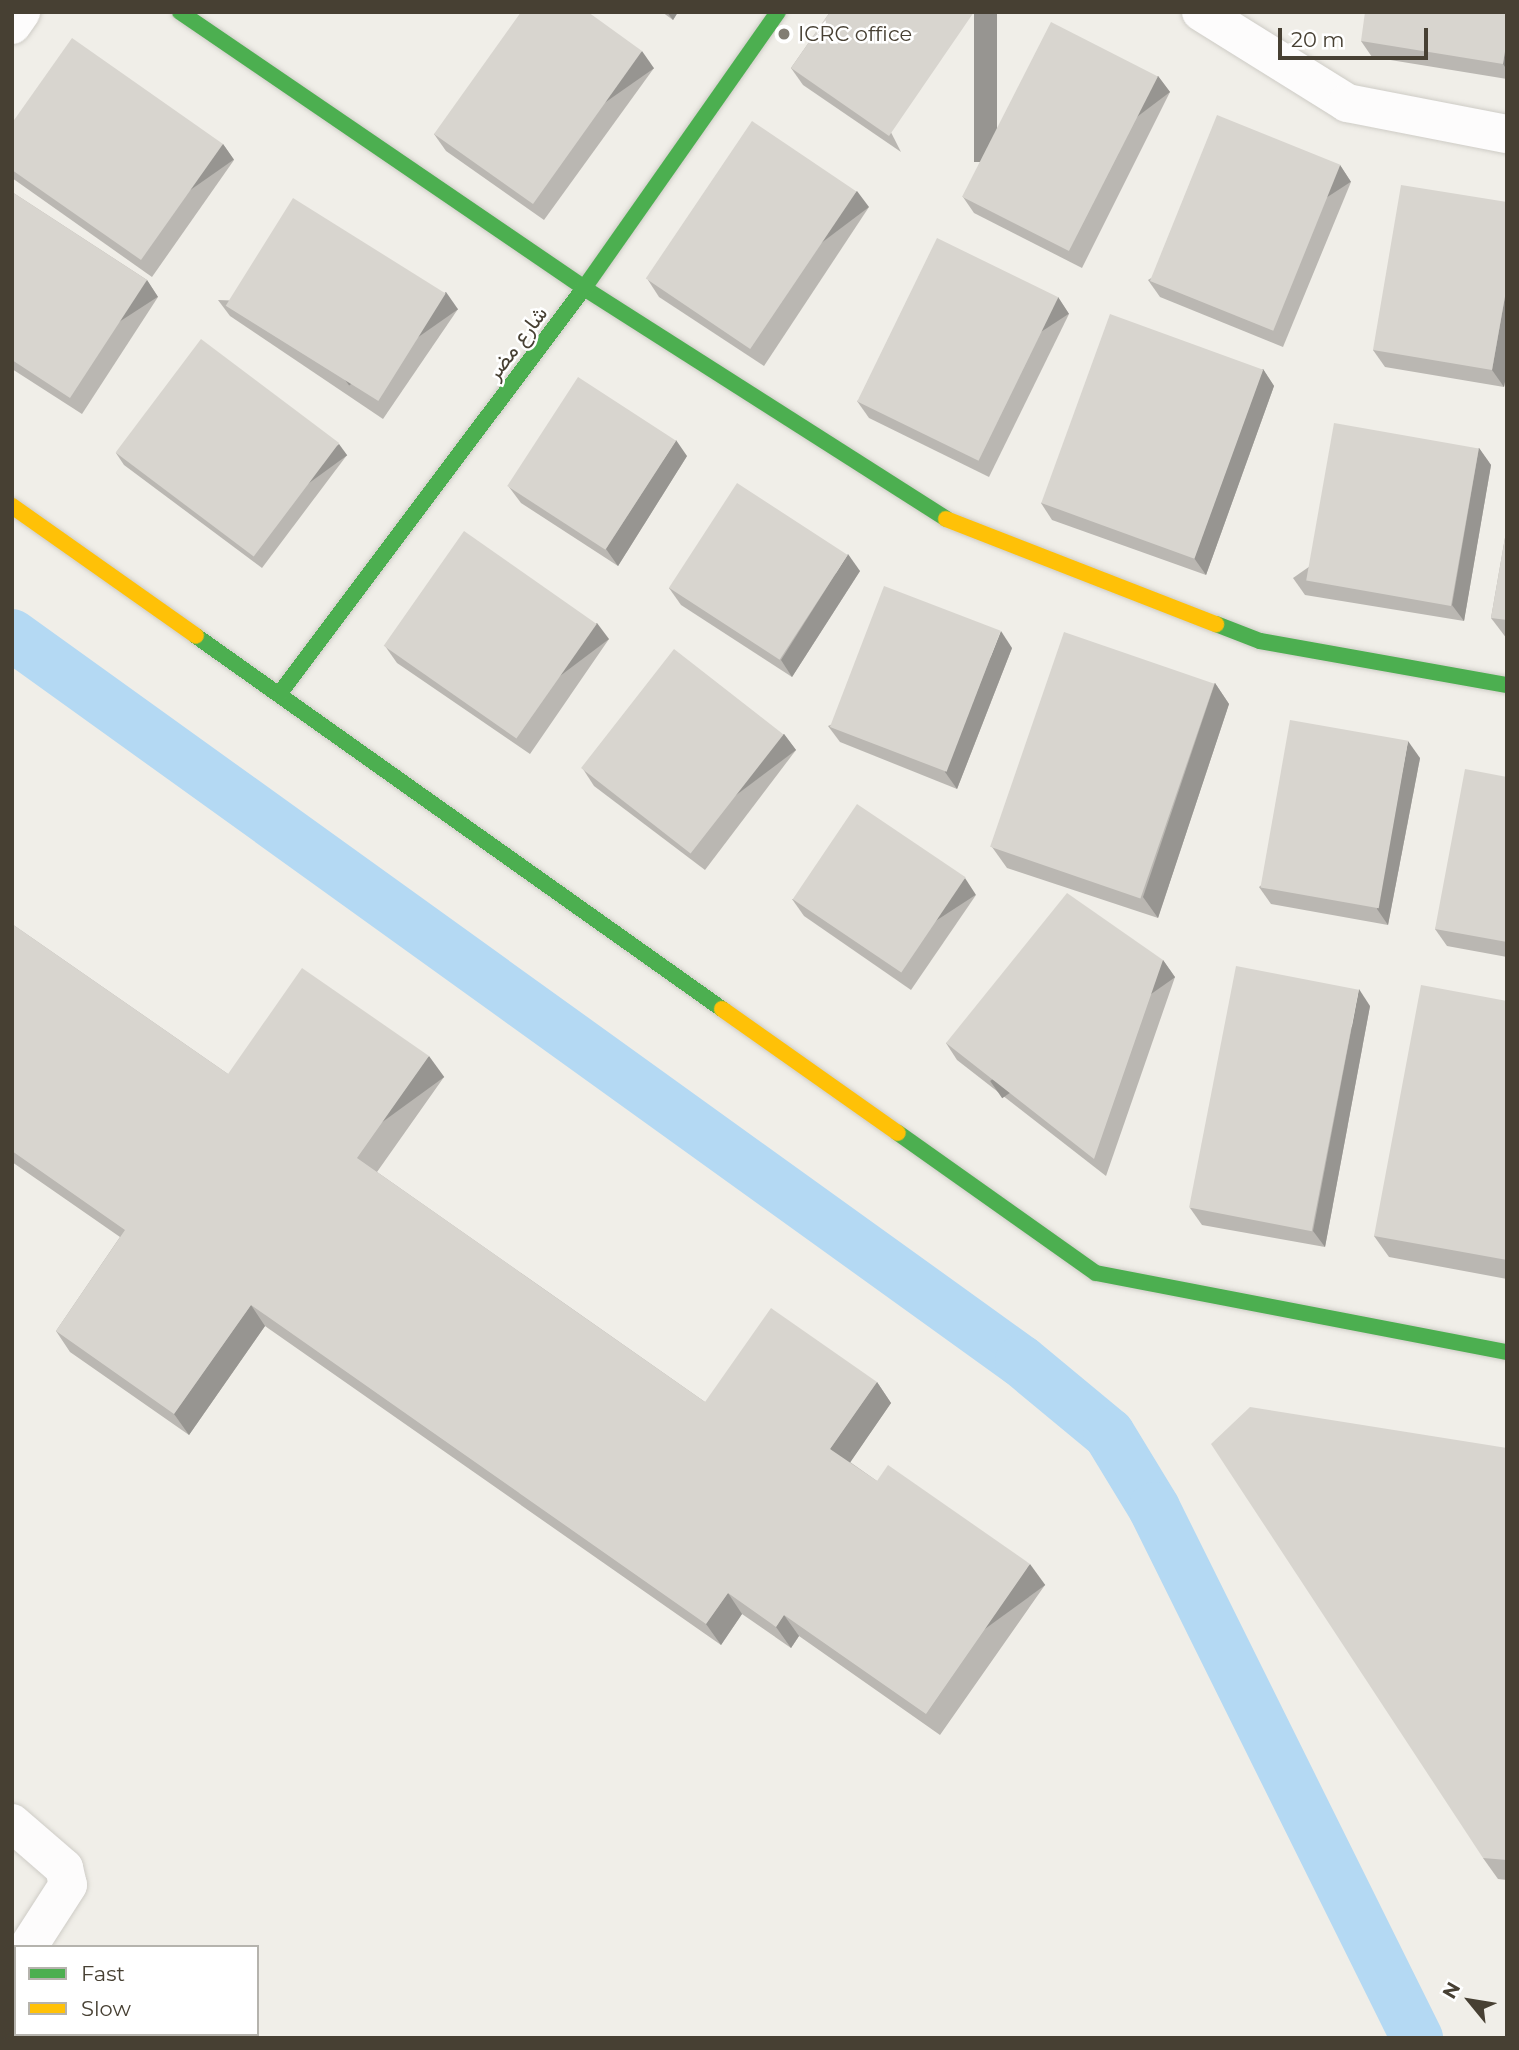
<!DOCTYPE html>
<meta charset="utf-8">
<style>
body{margin:0}
#map{position:relative;width:1519px;height:2050px;overflow:hidden;background:#f0eee8;font-family:Montserrat,Vazirmatn,sans-serif}
div>[style]{position:absolute}
.canal>*{height:52px;margin:-26px;padding:0 26px;transform-origin:26px;border-radius:26px;background:#b4d9f3}
.roads{filter:drop-shadow(0 0 2px #ceccc6) drop-shadow(0 0 2px #ceccc6)}
.street>*{height:38px;margin:-19px;padding:0 19px;transform-origin:19px;border-radius:19px;background:#fdfcfc}
.fast>*{height:16px;margin:-8px;padding:0 8px;transform-origin:8px;border-radius:8px;background:#4caf50}
.slow>*{height:16px;margin:-8px;padding:0 8px;transform-origin:8px;border-radius:8px;background:#ffc107}
.wall>*{inset:0;background:#bab7b2}
.shaded-wall>*{inset:0;background:#979591;transform-origin:0 0}
.building>*{inset:0;background:#d8d5cf;transform-origin:0 0}
.dots>*{width:19px;height:19px;translate:-50% -50%;box-sizing:border-box;border:4px solid #fff;border-radius:50%}
span{translate:-50% -50%;white-space:nowrap;text-align:center;line-height:1.15;-webkit-text-stroke:5px #fff;paint-order:stroke}
.poi-label{font-size:21px;color:#474033}
.left{translate:0 -50%;text-align:left}
.street-label{font-size:21px;color:#474033}
.frame{position:absolute;inset:0;border:14px solid #474033;pointer-events:none}
.legend{position:absolute;left:14px;top:1945px;width:245px;height:91px;box-sizing:border-box;background:#fff;border:2px solid #b5b3ad;margin:0;padding:9px 12px;list-style:none;font-size:21px;color:#474033}
.legend li{display:flex;align-items:center;gap:14px;height:35px}
.legend b{width:35px;border:2px solid #b5b3ad}
.north{position:absolute;left:1435px;top:1966px;width:70px;height:70px;-webkit-text-stroke:5px #fff;paint-order:stroke;rotate:300deg;font-size:19px;font-weight:700;line-height:28px;text-align:center;color:#474033}
.north::after{content:'';display:block;margin:auto;width:24px;height:32px;background:#474033;clip-path:polygon(50% 0,100% 100%,50% 72%,0 100%)}
.scale{position:absolute;left:1278px;top:28px;width:150px;height:32px;box-sizing:border-box;border:4px solid #474033;border-top:0;padding-left:9px;font-size:21px;line-height:24px;white-space:nowrap;color:#474033;-webkit-text-stroke:5px #fff;paint-order:stroke}
</style>
<div id="map">
<div class="canal">
<i style="left:12px;top:635px;width:1243px;rotate:35.74deg"></i>
<i style="left:1021px;top:1361px;width:114px;rotate:39.7deg"></i>
<i style="left:1109px;top:1434px;width:87px;rotate:58.7deg"></i>
<i style="left:1154px;top:1508px;width:592px;rotate:63.61deg"></i>
</div>
<div class="roads">
<div class="street">
<i style="left:1201px;top:12px;width:172px;rotate:31.9deg"></i>
<i style="left:1347px;top:103px;width:163px;rotate:11deg"></i>
<i style="left:12px;top:25px;width:16px;rotate:-55deg"></i>
<i style="left:12px;top:1823px;width:69px;rotate:40.9deg"></i>
<i style="left:64px;top:1868px;width:17px;rotate:77deg"></i>
<i style="left:68px;top:1885px;width:74px;rotate:122.8deg"></i>
</div>
<div class="fast">
<i style="left:180px;top:12px;width:489px;rotate:34.3deg"></i>
<i style="left:584px;top:288px;width:429px;rotate:32.5deg"></i>
<i style="left:1216px;top:624px;width:47px;rotate:21.1deg"></i>
<i style="left:1260px;top:641px;width:251px;rotate:10.1deg"></i>
<i style="left:196px;top:636px;width:645px;rotate:35.34deg"></i>
<i style="left:280px;top:693px;width:506px;rotate:-53.11deg"></i>
<i style="left:584px;top:288px;width:337px;rotate:-54.9deg"></i>
<i style="left:898px;top:1133px;width:242px;rotate:35.3deg"></i>
<i style="left:1096px;top:1273px;width:419px;rotate:10.9deg"></i>
</div>
<div class="slow">
<i style="left:12px;top:506px;width:225px;rotate:35.2deg"></i>
<i style="left:946px;top:519px;width:290px;rotate:21.3deg"></i>
<i style="left:722px;top:1009px;width:215px;rotate:35.2deg"></i>
</div>
</div>
<div class="wall">
<i style="clip-path:polygon(662px 12px,678px 12px,673px 20px)"></i>
<i style="clip-path:polygon(830px 12px,901px 152px,803px 85px,791px 68px)"></i>
<i style="clip-path:polygon(1507px 12px,1507px 79px,1372px 57px,1361px 41px)"></i>
<i style="clip-path:polygon(654px 68px,544px 220px,446px 151px,434px 134px)"></i>
<i style="clip-path:polygon(1158px 76px,1170px 92px,1082px 268px,974px 213px,963px 197px)"></i>
<i style="clip-path:polygon(12px 123px,223px 144px,234px 160px,152px 277px,12px 178px)"></i>
<i style="clip-path:polygon(1340px 165px,1351px 182px,1283px 347px,1160px 297px,1148px 280px)"></i>
<i style="clip-path:polygon(12px 192px,147px 280px,158px 297px,82px 414px,12px 369px)"></i>
<i style="clip-path:polygon(1507px 202px,1507px 370px,1504px 387px,1385px 367px,1373px 350px)"></i>
<i style="clip-path:polygon(869px 207px,764px 366px,659px 297px,648px 280px)"></i>
<i style="clip-path:polygon(1058px 297px,1069px 314px,989px 477px,869px 418px,857px 401px)"></i>
<i style="clip-path:polygon(218px 300px,458px 309px,383px 419px,230px 316px)"></i>
<i style="clip-path:polygon(1263px 369px,1274px 386px,1206px 575px,1052px 520px,1041px 503px)"></i>
<i style="clip-path:polygon(1479px 448px,1491px 465px,1464px 621px,1305px 595px,1293px 578px)"></i>
<i style="clip-path:polygon(116px 453px,347px 455px,262px 568px,124px 465px)"></i>
<i style="clip-path:polygon(687px 456px,618px 566px,521px 503px,509px 487px)"></i>
<i style="clip-path:polygon(1507px 526px,1507px 639px,1491px 618px)"></i>
<i style="clip-path:polygon(860px 571px,792px 677px,681px 605px,669px 588px)"></i>
<i style="clip-path:polygon(609px 639px,530px 754px,397px 663px,385px 646px)"></i>
<i style="clip-path:polygon(1012px 648px,957px 789px,840px 742px,828px 726px)"></i>
<i style="clip-path:polygon(1215px 683px,1229px 704px,1158px 918px,1007px 868px,992px 847px)"></i>
<i style="clip-path:polygon(784px 734px,796px 750px,705px 870px,594px 786px,583px 769px)"></i>
<i style="clip-path:polygon(1420px 758px,1388px 925px,1271px 904px,1259px 887px)"></i>
<i style="clip-path:polygon(1507px 777px,1507px 957px,1447px 946px,1435px 929px)"></i>
<i style="clip-path:polygon(976px 895px,911px 990px,804px 916px,792px 899px)"></i>
<i style="clip-path:polygon(12px 924px,228px 1074px,444px 1077px,377px 1172px,705px 1402px,877px 1382px,891px 1403px,850px 1462px,877px 1481px,1045px 1585px,940px 1735px,799px 1636px,791px 1648px,742px 1614px,721px 1645px,265px 1326px,189px 1435px,70px 1352px,56px 1331px,120px 1237px,12px 1162px)"></i>
<i style="clip-path:polygon(1163px 960px,1175px 977px,1106px 1176px,957px 1060px,946px 1043px)"></i>
<i style="clip-path:polygon(1507px 1001px,1507px 1279px,1389px 1257px,1374px 1236px)"></i>
<i style="clip-path:polygon(1370px 1006px,1325px 1247px,1202px 1225px,1190px 1208px)"></i>
<i style="clip-path:polygon(1507px 1448px,1507px 1880px,1498px 1879px,1483px 1858px)"></i>
</div>
<div class="shaded-wall">
<i style="clip-path:polygon(667px 12px,678px 12px,673px 20px)"></i>
<i style="left:974px;top:12px;width:23px;height:150px"></i>
<i style="clip-path:polygon(1507px 38px,1507px 70px,1503px 64px)"></i>
<i style="left:642px;top:51px;width:21px;height:188px;rotate:55deg"></i>
<i style="left:1158px;top:76px;width:20px;height:195px;rotate:53deg"></i>
<i style="left:223px;top:144px;width:19px;height:142px;rotate:55deg"></i>
<i style="left:1340px;top:165px;width:20px;height:178px;rotate:57deg"></i>
<i style="left:857px;top:191px;width:20px;height:190px;rotate:53deg"></i>
<i style="left:147px;top:280px;width:20px;height:141px;rotate:57deg"></i>
<i style="clip-path:polygon(1507px 285px,1507px 370px,1504px 387px,1492px 370px)"></i>
<i style="left:446px;top:292px;width:21px;height:133px;rotate:55deg"></i>
<i style="left:1058px;top:297px;width:20px;height:182px;rotate:57deg"></i>
<i style="clip-path:polygon(1263px 369px,1274px 386px,1206px 575px,1194px 558px)"></i>
<i style="clip-path:polygon(676px 440px,687px 456px,618px 566px,606px 549px)"></i>
<i style="left:339px;top:444px;width:14px;height:141px;rotate:54deg"></i>
<i style="clip-path:polygon(1479px 448px,1491px 465px,1464px 621px,1452px 605px)"></i>
<i style="clip-path:polygon(848px 554px,860px 571px,792px 677px,781px 660px)"></i>
<i style="left:597px;top:623px;width:20px;height:140px;rotate:53deg"></i>
<i style="clip-path:polygon(1001px 631px,1012px 648px,957px 789px,945px 772px)"></i>
<i style="clip-path:polygon(1215px 683px,1229px 704px,1158px 918px,1143px 897px)"></i>
<i style="left:784px;top:734px;width:20px;height:151px;rotate:53deg"></i>
<i style="clip-path:polygon(1408px 741px,1420px 758px,1388px 925px,1377px 909px)"></i>
<i style="left:965px;top:878px;width:20px;height:115px;rotate:57deg"></i>
<i style="left:1163px;top:960px;width:21px;height:211px;rotate:55deg"></i>
<i style="clip-path:polygon(1359px 989px,1370px 1006px,1325px 1247px,1313px 1231px)"></i>
<i style="left:429px;top:1056px;width:26px;height:125px;rotate:54deg"></i>
<i style="clip-path:polygon(251px 1305px,265px 1326px,189px 1435px,174px 1414px)"></i>
<i style="clip-path:polygon(877px 1382px,891px 1403px,845px 1470px,830px 1449px)"></i>
<i style="left:1030px;top:1564px;width:26px;height:183px;rotate:54deg"></i>
<i style="clip-path:polygon(728px 1593px,742px 1614px,721px 1645px,706px 1624px)"></i>
<i style="clip-path:polygon(784px 1615px,799px 1636px,791px 1648px,776px 1627px)"></i>
</div>
<div class="building">
<i style="clip-path:polygon(521px 12px,588px 12px,642px 51px,533px 204px,434px 134px)"></i>
<i style="clip-path:polygon(830px 12px,974px 12px,889px 136px,791px 68px)"></i>
<i style="clip-path:polygon(1365px 12px,1507px 12px,1507px 38px,1503px 64px,1361px 41px)"></i>
<i style="left:1051px;top:22px;width:120px;height:196px;rotate:27deg"></i>
<i style="clip-path:polygon(72px 38px,223px 144px,141px 260px,12px 170px,12px 123px)"></i>
<i style="left:1217px;top:115px;width:133px;height:179px;rotate:22deg"></i>
<i style="left:752px;top:121px;width:126px;height:190px;rotate:34deg"></i>
<i style="clip-path:polygon(1401px 185px,1507px 202px,1507px 285px,1492px 370px,1373px 350px)"></i>
<i style="clip-path:polygon(12px 192px,147px 280px,70px 398px,12px 360px)"></i>
<i style="left:293px;top:198px;width:180px;height:127px;rotate:32deg"></i>
<i style="left:937px;top:238px;width:135px;height:182px;rotate:26deg"></i>
<i style="left:1110px;top:314px;width:163px;height:201px;rotate:20deg"></i>
<i style="left:201px;top:339px;width:173px;height:142px;rotate:37deg"></i>
<i style="left:578px;top:377px;width:117px;height:130px;rotate:33deg"></i>
<i style="left:1334px;top:423px;width:147px;height:160px;rotate:10deg"></i>
<i style="left:737px;top:483px;width:132px;height:125px;rotate:33deg"></i>
<i style="clip-path:polygon(1507px 526px,1507px 620px,1491px 618px)"></i>
<i style="left:464px;top:531px;width:162px;height:140px;rotate:35deg"></i>
<i style="left:884px;top:586px;width:125px;height:151px;rotate:21deg"></i>
<i style="left:1064px;top:632px;width:159px;height:227px;rotate:19deg"></i>
<i style="left:674px;top:649px;width:139px;height:151px;rotate:38deg"></i>
<i style="left:1290px;top:720px;width:120px;height:170px;rotate:10deg"></i>
<i style="clip-path:polygon(1465px 769px,1507px 777px,1507px 942px,1435px 929px)"></i>
<i style="left:857px;top:804px;width:131px;height:115px;rotate:34deg"></i>
<i style="clip-path:polygon(1067px 893px,1163px 960px,1094px 1159px,946px 1043px)"></i>
<i style="clip-path:polygon(12px 924px,228px 1074px,302px 968px,429px 1056px,357px 1158px,705px 1402px,771px 1308px,877px 1382px,830px 1449px,877px 1481px,888px 1465px,1030px 1564px,926px 1714px,784px 1615px,776px 1627px,728px 1593px,706px 1624px,251px 1305px,174px 1414px,56px 1331px,125px 1230px,12px 1151px)"></i>
<i style="left:1236px;top:966px;width:125px;height:246px;rotate:11deg"></i>
<i style="clip-path:polygon(1421px 985px,1507px 1001px,1507px 1260px,1374px 1236px)"></i>
<i style="clip-path:polygon(1250px 1407px,1507px 1448px,1507px 1860px,1483px 1858px,1211px 1444px)"></i>
</div>
<div class="dots">
<i style="left:784px;top:34px;background:#827d72"></i>
</div>
<div class="poi-label">
<span class="left" style="left:798px;top:34px">ICRC office</span>
</div>
<div class="street-label">
<span style="left:517px;top:343px;rotate:-53deg">شارع مضر</span>
</div>
<div class="frame"></div>
<ul class="legend">
<li><b style="height:9px;background:#4caf50"></b>Fast</li>
<li><b style="height:9px;background:#ffc107"></b>Slow</li>
</ul>
<div class="north">N</div>
<div class="scale">20 m</div>
</div>
